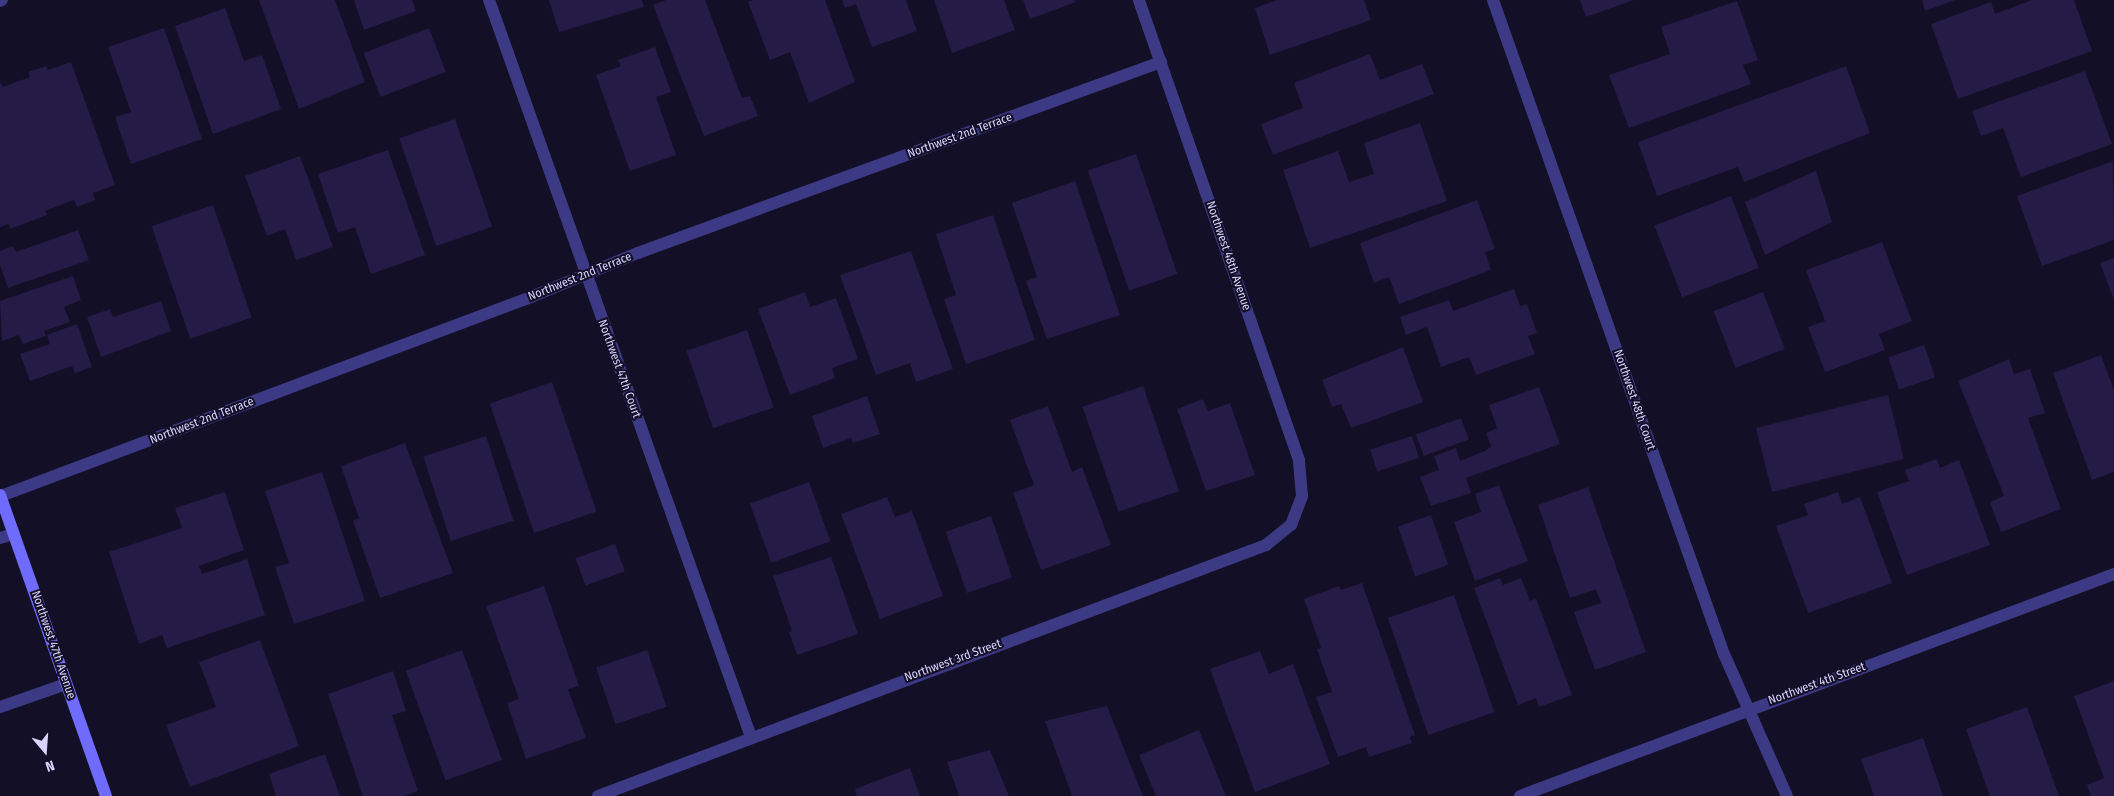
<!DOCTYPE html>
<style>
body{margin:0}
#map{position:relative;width:2114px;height:796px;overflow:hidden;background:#130f26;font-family:"Fira Sans Condensed",sans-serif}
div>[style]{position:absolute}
.building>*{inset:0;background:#241b47;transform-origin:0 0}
.lane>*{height:12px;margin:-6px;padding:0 6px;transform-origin:6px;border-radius:6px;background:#3d3a85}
.street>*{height:12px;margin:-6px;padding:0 6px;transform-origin:6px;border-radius:6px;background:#3d3a85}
.secondary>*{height:12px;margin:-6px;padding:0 6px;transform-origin:6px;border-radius:6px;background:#6f6bff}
span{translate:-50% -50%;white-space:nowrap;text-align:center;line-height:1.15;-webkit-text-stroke:4px #130f26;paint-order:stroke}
.street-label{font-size:12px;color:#d9d4ff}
.north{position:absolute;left:20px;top:726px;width:50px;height:50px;-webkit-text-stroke:4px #130f26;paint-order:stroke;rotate:162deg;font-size:14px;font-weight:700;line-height:20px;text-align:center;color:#d9d4ff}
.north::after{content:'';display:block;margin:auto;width:18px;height:22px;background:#d9d4ff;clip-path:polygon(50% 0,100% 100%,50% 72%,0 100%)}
</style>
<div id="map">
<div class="building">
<i style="clip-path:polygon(259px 0,335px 0,365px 82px,299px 109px)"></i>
<i style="clip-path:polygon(354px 0,412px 0,416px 11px,364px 30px)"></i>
<i style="clip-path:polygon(549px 0,642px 0,644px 7px,559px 32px)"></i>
<i style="clip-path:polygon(666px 0,705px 0,742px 98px,750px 96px,758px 116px,704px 136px,653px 5px)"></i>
<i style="clip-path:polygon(753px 0,825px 0,855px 82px,809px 103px,790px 52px,770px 60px,748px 2px)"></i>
<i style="clip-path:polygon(842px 0,906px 0,917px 31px,872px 47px,856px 4px,845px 8px)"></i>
<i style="clip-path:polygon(934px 0,1004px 0,1015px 30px,952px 53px)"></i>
<i style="clip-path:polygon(1023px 0,1075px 0,1076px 2px,1030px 19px)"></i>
<i style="clip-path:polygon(1277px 0,1364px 0,1371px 20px,1270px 55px,1255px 8px)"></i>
<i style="clip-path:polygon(1580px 0,1634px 0,1586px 17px)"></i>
<i style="clip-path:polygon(1922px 0,1955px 0,1925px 11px)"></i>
<i style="clip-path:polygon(2032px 0,2074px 0,2092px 51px,1958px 99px,1931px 24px,1991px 2px,1995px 14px)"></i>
<i style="clip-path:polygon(1737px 1px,1758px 60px,1743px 65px,1751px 84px,1629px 128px,1609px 75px,1670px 54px,1661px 27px)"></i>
<i style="clip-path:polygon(225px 8px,244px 61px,262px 55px,281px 109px,213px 134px,175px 26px)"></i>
<i style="clip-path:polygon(164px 28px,202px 139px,131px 164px,115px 117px,131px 112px,108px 47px)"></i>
<i style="left:429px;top:28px;width:47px;height:70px;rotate:69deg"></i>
<i style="clip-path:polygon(655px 47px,671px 92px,656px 97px,676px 155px,630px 171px,596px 75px,621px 66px,618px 60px)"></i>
<i style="clip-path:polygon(1370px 54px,1380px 80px,1422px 64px,1434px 94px,1273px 155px,1261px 124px,1303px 108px,1294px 83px)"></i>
<i style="clip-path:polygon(71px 62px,115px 185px,93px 193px,95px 200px,77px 207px,74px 200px,45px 211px,47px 215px,10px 229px,9px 224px,0 227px,0 82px,3px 87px,30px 77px,28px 72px,46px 66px,48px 70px)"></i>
<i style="clip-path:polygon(1846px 66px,1870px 133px,1744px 182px,1738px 167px,1657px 196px,1638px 142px)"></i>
<i style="clip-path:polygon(2085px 71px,2112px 144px,2021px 177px,2003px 128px,1981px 136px,1972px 111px)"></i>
<i style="left:455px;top:119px;width:114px;height:59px;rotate:71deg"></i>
<i style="clip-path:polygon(1420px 123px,1447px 201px,1310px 248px,1283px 170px,1338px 151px,1349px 182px,1374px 174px,1364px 143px)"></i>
<i style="clip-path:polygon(388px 150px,425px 255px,371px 274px,355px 227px,338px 233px,318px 174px)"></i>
<i style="left:1136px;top:154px;width:127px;height:51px;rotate:71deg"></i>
<i style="clip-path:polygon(300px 156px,333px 247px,296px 260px,285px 229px,267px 236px,245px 176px)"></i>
<i style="clip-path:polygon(2113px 161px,2114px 240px,2042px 266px,2017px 196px)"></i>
<i style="clip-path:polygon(1816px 171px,1832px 222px,1765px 255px,1745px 202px)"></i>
<i style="clip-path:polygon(1075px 181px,1120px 315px,1047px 339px,1026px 281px,1037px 277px,1012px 203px)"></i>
<i style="left:1731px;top:196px;width:77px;height:82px;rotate:69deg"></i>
<i style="clip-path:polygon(1477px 200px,1495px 249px,1485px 252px,1491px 270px,1399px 304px,1389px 277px,1374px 283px,1360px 243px)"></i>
<i style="left:213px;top:205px;width:119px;height:65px;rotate:71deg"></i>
<i style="clip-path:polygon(993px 215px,1035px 340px,966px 364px,944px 299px,956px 295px,936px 234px)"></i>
<i style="clip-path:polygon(78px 230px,89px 260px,8px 288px,0 265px,0 251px,13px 246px,16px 252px)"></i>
<i style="clip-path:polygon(1882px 242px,1912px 321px,1879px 334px,1885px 350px,1825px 372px,1808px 327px,1825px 321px,1806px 270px)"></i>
<i style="clip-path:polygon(911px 251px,953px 369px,916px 382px,910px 363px,876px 375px,840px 275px)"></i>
<i style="clip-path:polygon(2114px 258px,2114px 300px,2100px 263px)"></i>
<i style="clip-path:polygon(73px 276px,81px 300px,64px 307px,70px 322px,44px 331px,46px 336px,23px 344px,19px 335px,2px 341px,0 301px)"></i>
<i style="clip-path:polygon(1514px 289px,1520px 306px,1527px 304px,1537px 333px,1528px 336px,1535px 354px,1476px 375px,1469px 357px,1441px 367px,1427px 327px,1406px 335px,1400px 317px,1449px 300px,1453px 311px)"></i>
<i style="clip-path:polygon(805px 292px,810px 307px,836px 298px,858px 359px,832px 368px,835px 378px,790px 395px,758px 309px)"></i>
<i style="left:1763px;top:292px;width:61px;height:53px;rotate:69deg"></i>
<i style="clip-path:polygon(161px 301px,171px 331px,101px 357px,87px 317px,110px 309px,113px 317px)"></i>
<i style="clip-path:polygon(77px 324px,92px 367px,75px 373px,72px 366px,30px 381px,20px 354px,50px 344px,47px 335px)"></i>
<i style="left:747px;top:330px;width:82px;height:64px;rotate:71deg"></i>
<i style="left:1924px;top:345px;width:34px;height:38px;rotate:71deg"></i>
<i style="clip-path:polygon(1403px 347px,1423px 402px,1351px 428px,1341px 404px,1332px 407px,1322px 380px)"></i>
<i style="clip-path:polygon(2101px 355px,2114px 390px,2114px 472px,2092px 480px,2053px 373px)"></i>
<i style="clip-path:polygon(2009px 359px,2014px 374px,2030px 369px,2045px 413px,2028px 418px,2061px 509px,2001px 532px,1990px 502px,2004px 496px,1958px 381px)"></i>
<i style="left:552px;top:382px;width:137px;height:66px;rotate:71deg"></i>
<i style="left:1143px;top:386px;width:111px;height:64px;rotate:71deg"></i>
<i style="clip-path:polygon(1539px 387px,1560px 444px,1466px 478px,1471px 493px,1431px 506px,1420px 477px,1439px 470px,1434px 456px,1456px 448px,1460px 461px,1485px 451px,1491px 446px,1486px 433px,1497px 428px,1489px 405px)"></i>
<i style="left:1888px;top:395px;width:66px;height:136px;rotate:76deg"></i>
<i style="clip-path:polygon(867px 396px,880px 434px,853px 443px,851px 438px,823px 448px,812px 416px)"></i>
<i style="clip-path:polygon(1203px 399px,1208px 411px,1230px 403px,1255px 475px,1206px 491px,1177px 409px)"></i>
<i style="clip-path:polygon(1048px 406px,1072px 472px,1082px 467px,1111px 545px,1041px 570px,1013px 493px,1034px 485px,1010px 420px)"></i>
<i style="left:1461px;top:418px;width:23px;height:48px;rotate:70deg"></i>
<i style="left:486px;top:436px;width:89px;height:66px;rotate:72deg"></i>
<i style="left:1412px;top:436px;width:23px;height:44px;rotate:72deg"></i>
<i style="clip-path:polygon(405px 443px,453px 573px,380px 598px,353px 521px,359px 518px,341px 466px)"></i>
<i style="clip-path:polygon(1937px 459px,1940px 468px,1959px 460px,1990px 545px,1907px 575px,1877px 492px,1909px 481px,1905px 470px)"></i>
<i style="clip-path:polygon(322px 472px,365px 601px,294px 624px,275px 567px,289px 563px,265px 491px)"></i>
<i style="left:809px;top:482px;width:63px;height:63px;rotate:70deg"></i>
<i style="clip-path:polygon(1499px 485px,1528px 561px,1475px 581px,1454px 522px,1481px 512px,1475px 494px)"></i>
<i style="clip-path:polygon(1588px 487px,1646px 652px,1595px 670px,1574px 612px,1601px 603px,1596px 589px,1570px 598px,1538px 505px)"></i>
<i style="clip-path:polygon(225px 492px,244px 550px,199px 566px,202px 574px,247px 559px,265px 615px,167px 648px,162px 635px,139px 644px,109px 552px,182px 528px,175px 508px)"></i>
<i style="clip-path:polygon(1838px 492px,1842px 504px,1860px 497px,1892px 583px,1808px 613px,1776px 526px,1808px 515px,1804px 504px)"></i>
<i style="clip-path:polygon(887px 497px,895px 517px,912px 511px,943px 596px,880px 619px,841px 514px)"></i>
<i style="left:1431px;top:515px;width:53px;height:35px;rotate:71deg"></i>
<i style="left:991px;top:516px;width:65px;height:48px;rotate:71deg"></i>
<i style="left:615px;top:544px;width:29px;height:42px;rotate:70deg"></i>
<i style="clip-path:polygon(831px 557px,858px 634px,797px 655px,789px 632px,792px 631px,773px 576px)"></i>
<i style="clip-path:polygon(1500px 578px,1503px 585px,1521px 578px,1530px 601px,1536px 598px,1572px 695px,1539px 707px,1536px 698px,1518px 705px,1474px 588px)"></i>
<i style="clip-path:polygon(1362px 583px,1415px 735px,1410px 737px,1412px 743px,1369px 757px,1366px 747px,1338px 757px,1316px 697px,1332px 692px,1317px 649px,1321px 648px,1304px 599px,1339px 586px,1341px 590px)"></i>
<i style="clip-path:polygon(544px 586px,579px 686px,568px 689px,586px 738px,526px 759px,507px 703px,519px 699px,486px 606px)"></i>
<i style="left:1454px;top:595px;width:124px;height:70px;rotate:71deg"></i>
<i style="clip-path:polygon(260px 640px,299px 746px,190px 787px,166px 725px,216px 707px,199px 662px)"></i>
<i style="left:462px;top:650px;width:117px;height:60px;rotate:70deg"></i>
<i style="left:647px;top:650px;width:60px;height:54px;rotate:71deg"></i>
<i style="clip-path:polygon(1260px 651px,1269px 674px,1293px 664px,1330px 764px,1255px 792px,1210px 669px)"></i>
<i style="clip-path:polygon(393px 671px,406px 711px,392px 715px,418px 791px,404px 796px,363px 796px,328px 694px)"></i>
<i style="clip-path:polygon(2114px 681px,2114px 796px,2091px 796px,2087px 785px,2104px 778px,2074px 696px)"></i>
<i style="clip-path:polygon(1107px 706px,1143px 796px,1072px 796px,1045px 721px)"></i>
<i style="clip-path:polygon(2027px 707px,2059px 796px,1990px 796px,1966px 729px)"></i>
<i style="clip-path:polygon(1199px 730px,1226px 796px,1156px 796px,1139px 755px)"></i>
<i style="clip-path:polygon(1923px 738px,1943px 796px,1874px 796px,1861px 759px)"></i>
<i style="clip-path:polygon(990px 750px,1009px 796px,959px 796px,947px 762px)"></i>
<i style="clip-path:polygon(325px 754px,340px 796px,276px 796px,269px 774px)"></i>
<i style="clip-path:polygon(910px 768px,920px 796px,857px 796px,855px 789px)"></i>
</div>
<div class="lane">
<i style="left:0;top:538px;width:14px;rotate:-17deg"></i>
<i style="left:0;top:707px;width:70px;rotate:-19.2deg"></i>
</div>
<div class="street">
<i style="left:489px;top:0;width:782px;rotate:70.43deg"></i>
<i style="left:1493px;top:0;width:694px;rotate:70.55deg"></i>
<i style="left:1724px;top:654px;width:155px;rotate:66.1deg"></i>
<i style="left:0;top:1px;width:2px;rotate:-27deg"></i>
<i style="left:1px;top:496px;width:566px;rotate:-20.58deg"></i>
<i style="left:531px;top:297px;width:116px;rotate:-22.4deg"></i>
<i style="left:638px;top:253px;width:557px;rotate:-20.06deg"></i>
<i style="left:598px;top:796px;width:714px;rotate:-20.59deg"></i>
<i style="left:1266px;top:545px;width:32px;rotate:-39deg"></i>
<i style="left:1291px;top:525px;width:31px;rotate:-69deg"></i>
<i style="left:1302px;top:496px;width:36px;rotate:-95deg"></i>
<i style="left:1299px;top:460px;width:487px;rotate:-109.2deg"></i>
<i style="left:1520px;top:796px;width:634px;rotate:-20.49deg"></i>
</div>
<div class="secondary">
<i style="left:0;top:495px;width:319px;rotate:70.6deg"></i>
</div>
<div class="street-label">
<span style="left:960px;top:136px;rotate:-20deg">Northwest 2nd Terrace</span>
<span style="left:1228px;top:256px;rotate:71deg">Northwest 48th Avenue</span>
<span style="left:580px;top:277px;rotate:-22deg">Northwest 2nd Terrace</span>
<span style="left:619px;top:369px;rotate:70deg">Northwest 47th Court</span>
<span style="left:1634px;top:400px;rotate:71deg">Northwest 48th Court</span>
<span style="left:202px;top:421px;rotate:-21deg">Northwest 2nd Terrace</span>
<span style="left:53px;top:645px;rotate:71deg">Northwest 47th Avenue</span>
<span style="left:953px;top:661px;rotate:-20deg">Northwest 3rd Street</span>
<span style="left:1817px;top:684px;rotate:-20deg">Northwest 4th Street</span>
</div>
<div class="north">N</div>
</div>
